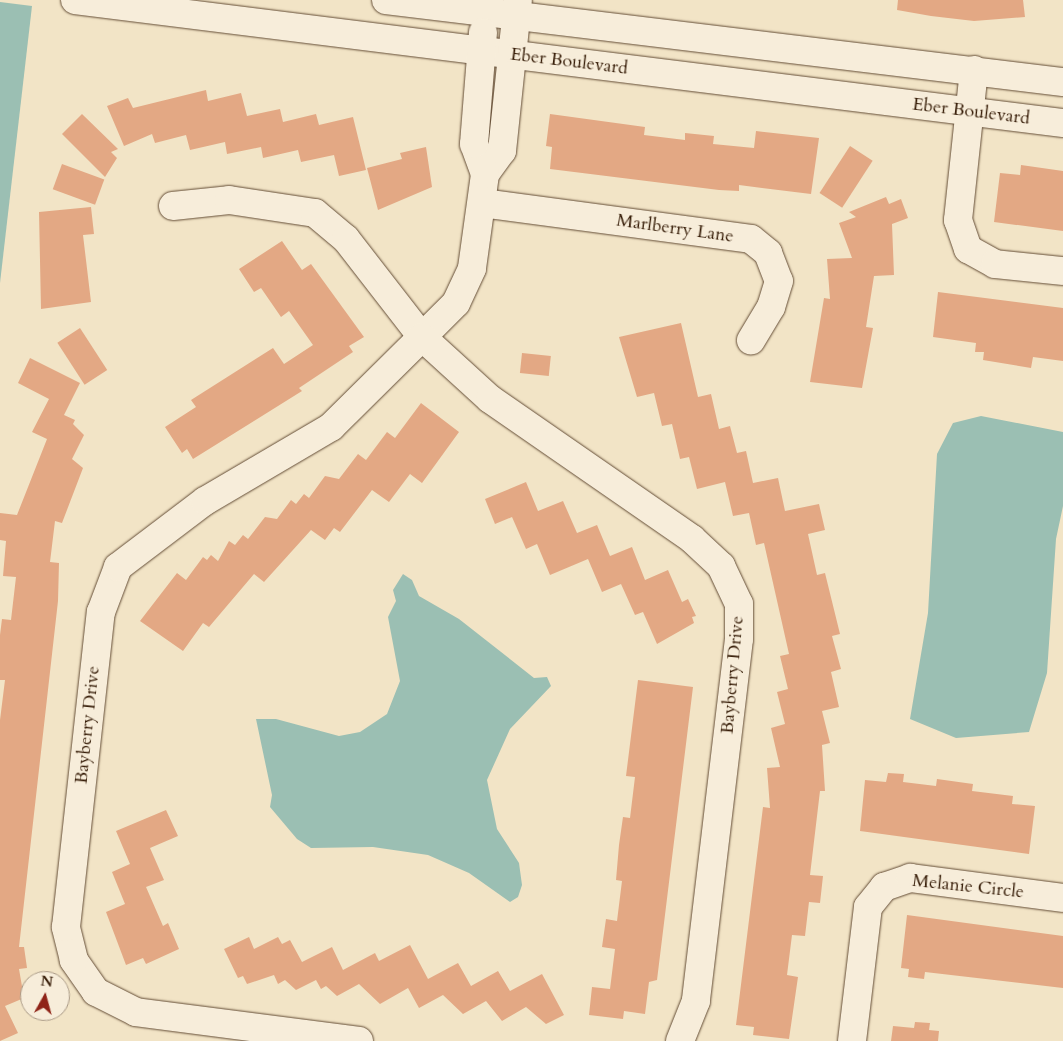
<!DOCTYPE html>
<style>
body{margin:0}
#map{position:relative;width:1063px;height:1041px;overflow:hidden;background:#f2e4c6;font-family:Cardo,serif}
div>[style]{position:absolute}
.water>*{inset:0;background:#9bbfb3}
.building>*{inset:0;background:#e3a884;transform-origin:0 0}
.roads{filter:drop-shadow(0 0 1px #644d36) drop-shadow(0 0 1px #644d36)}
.minor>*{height:28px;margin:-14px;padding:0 14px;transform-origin:14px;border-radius:14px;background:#f7edda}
span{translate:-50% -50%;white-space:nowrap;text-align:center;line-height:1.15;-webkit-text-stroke:4px #f7edda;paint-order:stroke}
.street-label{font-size:18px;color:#351b06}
.north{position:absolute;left:20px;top:971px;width:50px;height:50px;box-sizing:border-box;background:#f7edda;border:1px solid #a99985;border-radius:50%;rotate:7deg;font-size:14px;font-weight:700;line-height:20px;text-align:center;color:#351b06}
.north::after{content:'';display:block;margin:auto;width:18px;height:22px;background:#8f2418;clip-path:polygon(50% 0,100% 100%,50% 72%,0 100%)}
</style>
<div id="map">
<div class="water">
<i style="clip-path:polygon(0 2px,32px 6px,0 283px)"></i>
<i style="clip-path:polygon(981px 416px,1063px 432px,1063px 506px,1056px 539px,1047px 673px,1029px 732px,956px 738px,910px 719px,928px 613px,937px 454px,953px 423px)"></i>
<i style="clip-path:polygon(403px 574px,412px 580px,419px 596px,459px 619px,534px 678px,547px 677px,551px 686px,510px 729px,487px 780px,497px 829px,519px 863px,522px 885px,518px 897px,510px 902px,469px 873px,428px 855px,373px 847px,311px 848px,297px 839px,270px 807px,272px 795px,256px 719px,276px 719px,339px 736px,360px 732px,387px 714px,400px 681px,388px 617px,396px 601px,393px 590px)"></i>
</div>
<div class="building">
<i style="clip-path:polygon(898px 0,1023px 0,1025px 17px,974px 21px,931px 16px,897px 10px)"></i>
<i style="clip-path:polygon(206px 90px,208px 101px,241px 93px,247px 116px,280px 109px,283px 122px,316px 114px,319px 125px,353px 117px,366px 170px,339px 176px,334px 155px,301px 162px,298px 150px,263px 158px,261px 147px,227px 154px,225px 142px,190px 150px,186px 135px,155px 143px,152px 134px,124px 146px,107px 106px,128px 98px,133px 108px)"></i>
<i style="clip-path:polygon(82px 114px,118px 149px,111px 152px,117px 158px,105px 177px,62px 134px)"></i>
<i style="clip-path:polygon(550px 114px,645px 127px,644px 135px,685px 140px,685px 133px,714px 136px,713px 144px,754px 148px,756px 131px,819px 138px,811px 194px,739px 185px,739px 191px,719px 190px,550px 169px,552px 147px,546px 146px)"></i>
<i style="left:850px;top:146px;width:27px;height:56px;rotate:33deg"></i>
<i style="clip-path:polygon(426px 147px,432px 187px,378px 210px,367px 168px,402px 159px,400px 153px)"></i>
<i style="left:62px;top:164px;width:45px;height:27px;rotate:20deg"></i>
<i style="clip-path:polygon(1021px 165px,1063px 171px,1063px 231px,994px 222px,1000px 173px,1020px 175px)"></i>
<i style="clip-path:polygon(886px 197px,889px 204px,901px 199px,908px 218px,892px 224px,894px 275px,874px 276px,866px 327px,873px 328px,862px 388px,810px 382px,824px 298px,830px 299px,827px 259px,852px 258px,839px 223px,856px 217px,849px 212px)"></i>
<i style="clip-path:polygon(91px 207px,94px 234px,83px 235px,91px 302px,41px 309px,39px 212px)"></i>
<i style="clip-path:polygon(282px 241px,302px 270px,311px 264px,364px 337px,349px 346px,353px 352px,299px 388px,302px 391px,193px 459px,187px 449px,182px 453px,165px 427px,196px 407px,191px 400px,273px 348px,284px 364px,313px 345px,289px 311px,281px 317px,261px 288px,254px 292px,239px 269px)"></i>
<i style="clip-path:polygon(938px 292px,1063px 308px,1063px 361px,1033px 357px,1031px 368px,983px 360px,984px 352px,975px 352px,976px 343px,933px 337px)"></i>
<i style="clip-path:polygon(681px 323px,698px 397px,711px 394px,719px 429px,730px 426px,737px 453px,746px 451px,753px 483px,778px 478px,785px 511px,819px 504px,825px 530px,808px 534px,817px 575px,825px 573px,840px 634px,832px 636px,841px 669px,831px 672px,839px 707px,822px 711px,830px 743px,822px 745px,825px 791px,820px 791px,810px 875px,823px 876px,820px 903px,809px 902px,805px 936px,792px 935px,787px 975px,798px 977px,789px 1039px,753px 1035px,754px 1027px,736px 1025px,763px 807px,770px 808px,767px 768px,780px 767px,771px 728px,785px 724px,777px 692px,788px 689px,780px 656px,789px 654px,764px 543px,756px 545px,749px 513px,733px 516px,725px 482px,697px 489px,689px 457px,680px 459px,672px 424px,662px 426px,654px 393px,637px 397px,619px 337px)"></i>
<i style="left:80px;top:328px;width:50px;height:27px;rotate:57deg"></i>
<i style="left:522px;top:353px;width:29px;height:20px;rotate:6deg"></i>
<i style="clip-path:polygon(30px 358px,80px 383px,64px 415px,75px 420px,73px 424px,84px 435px,72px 459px,83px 468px,62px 523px,55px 521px,50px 562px,59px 563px,58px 601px,19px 947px,24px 947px,27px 968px,19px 969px,24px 998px,5px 1006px,18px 1033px,0 1041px,0 720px,5px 680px,0 680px,0 635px,2px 619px,11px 620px,16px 577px,3px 576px,6px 541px,0 540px,0 513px,17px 515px,47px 439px,32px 432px,49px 399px,18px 383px)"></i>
<i style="clip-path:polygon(421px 403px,459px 432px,422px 483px,410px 474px,389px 502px,372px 490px,340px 532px,334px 528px,325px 540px,311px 530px,264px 582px,254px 574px,209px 627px,203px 623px,183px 651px,140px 621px,177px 573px,186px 580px,203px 557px,207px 560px,211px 555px,218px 561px,229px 541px,235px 545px,243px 535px,248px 539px,265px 517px,277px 519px,291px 500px,296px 504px,304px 494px,309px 498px,325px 476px,339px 479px,358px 454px,366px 460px,387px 432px,395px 438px)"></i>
<i style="clip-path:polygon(526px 482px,538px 511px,563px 501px,577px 533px,597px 525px,610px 556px,632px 547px,645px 580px,668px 570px,682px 602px,688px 599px,696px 616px,692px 617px,694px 623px,657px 644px,643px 612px,635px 615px,621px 584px,602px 592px,588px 559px,550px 575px,537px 544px,526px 549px,512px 517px,495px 524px,485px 499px)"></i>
<i style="clip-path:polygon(638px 680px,693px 687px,657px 980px,649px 982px,645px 1014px,624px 1011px,623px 1019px,589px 1015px,592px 987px,610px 989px,615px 949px,602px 947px,606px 919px,617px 921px,622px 881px,616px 880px,619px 845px,623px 817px,630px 818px,635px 777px,626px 776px)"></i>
<i style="clip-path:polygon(888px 773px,904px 774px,903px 782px,936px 786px,937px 779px,973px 784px,972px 791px,1013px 796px,1012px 804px,1035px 806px,1029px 854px,860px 831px,865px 780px,886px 782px)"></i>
<i style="clip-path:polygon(166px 810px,178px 836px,150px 848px,164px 880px,146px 887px,163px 926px,168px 923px,179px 949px,146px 964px,143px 958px,126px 965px,106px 912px,125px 904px,112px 872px,130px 864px,116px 831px)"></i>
<i style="clip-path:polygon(907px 915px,1063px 936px,1063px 988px,925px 972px,924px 979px,908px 977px,909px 969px,901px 968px)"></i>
<i style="clip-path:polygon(249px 937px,254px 949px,278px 937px,282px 944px,290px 940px,302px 962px,332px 947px,343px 970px,375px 953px,379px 961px,410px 945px,428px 979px,458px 963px,471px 986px,498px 971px,510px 991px,542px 974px,564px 1015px,546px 1024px,526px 1007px,502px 1021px,486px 1001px,463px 1014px,443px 995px,419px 1008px,408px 988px,380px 1004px,359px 984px,337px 996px,326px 986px,321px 989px,316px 980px,296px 990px,285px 980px,278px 984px,274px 975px,247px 984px,243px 976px,238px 978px,224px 949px)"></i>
<i style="clip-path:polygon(915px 1022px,930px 1023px,929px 1030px,939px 1031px,938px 1041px,891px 1041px,893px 1026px,914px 1028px)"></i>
</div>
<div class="roads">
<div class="minor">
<i style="left:75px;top:0;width:996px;rotate:7.1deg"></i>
<i style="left:386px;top:0;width:682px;rotate:6.91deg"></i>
<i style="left:974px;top:70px;width:151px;rotate:96.1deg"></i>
<i style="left:958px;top:220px;width:31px;rotate:71deg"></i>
<i style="left:968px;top:249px;width:31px;rotate:29deg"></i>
<i style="left:995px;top:264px;width:68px;rotate:5.9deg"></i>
<i style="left:485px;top:174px;width:29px;rotate:-54deg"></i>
<i style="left:502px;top:151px;width:152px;rotate:-84deg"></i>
<i style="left:482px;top:203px;width:271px;rotate:7.6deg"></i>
<i style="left:751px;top:239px;width:22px;rotate:39deg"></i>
<i style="left:768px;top:253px;width:30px;rotate:69deg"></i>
<i style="left:779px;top:281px;width:27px;rotate:107deg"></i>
<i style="left:771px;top:307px;width:39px;rotate:121deg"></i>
<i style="left:173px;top:206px;width:56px;rotate:-6.1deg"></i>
<i style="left:229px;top:200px;width:87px;rotate:8.6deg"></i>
<i style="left:315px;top:213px;width:40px;rotate:40deg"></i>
<i style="left:346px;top:239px;width:124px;rotate:52.2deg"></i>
<i style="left:422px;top:337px;width:48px;rotate:-45deg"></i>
<i style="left:456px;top:303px;width:38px;rotate:-65deg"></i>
<i style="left:472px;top:268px;width:95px;rotate:-82.1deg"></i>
<i style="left:485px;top:174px;width:32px;rotate:-110deg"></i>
<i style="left:474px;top:144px;width:112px;rotate:-85.4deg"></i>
<i style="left:359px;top:1041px;width:225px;rotate:-172.6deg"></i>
<i style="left:136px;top:1012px;width:45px;rotate:-153.4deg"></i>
<i style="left:96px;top:992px;width:39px;rotate:-125deg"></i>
<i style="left:74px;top:960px;width:34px;rotate:-104deg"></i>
<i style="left:66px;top:927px;width:317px;rotate:-83.7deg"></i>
<i style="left:101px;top:612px;width:48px;rotate:-69.3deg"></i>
<i style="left:118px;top:567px;width:109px;rotate:-37.2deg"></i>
<i style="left:205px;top:501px;width:146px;rotate:-30.4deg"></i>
<i style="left:331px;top:427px;width:128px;rotate:-44.7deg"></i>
<i style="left:422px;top:337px;width:92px;rotate:42.4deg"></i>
<i style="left:490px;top:399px;width:246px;rotate:34.7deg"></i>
<i style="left:692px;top:539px;width:40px;rotate:43deg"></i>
<i style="left:721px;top:566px;width:42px;rotate:64.7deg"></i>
<i style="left:739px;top:604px;width:35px;rotate:90deg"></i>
<i style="left:739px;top:639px;width:365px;rotate:96.8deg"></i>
<i style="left:696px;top:1001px;width:43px;rotate:111.8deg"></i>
<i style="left:852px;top:1041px;width:135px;rotate:-83.2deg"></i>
<i style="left:868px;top:907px;width:26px;rotate:-51deg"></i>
<i style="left:884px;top:887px;width:28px;rotate:-19deg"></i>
<i style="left:910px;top:878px;width:154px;rotate:7.4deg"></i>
</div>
</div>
<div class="street-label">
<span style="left:569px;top:62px;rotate:7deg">Eber Boulevard</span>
<span style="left:971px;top:112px;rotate:7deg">Eber Boulevard</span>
<span style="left:675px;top:229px;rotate:8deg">Marlberry Lane</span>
<span style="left:733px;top:675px;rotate:-85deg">Bayberry Drive</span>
<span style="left:88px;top:725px;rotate:-84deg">Bayberry Drive</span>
<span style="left:968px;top:887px;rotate:6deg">Melanie Circle</span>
</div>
<div class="north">N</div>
</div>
